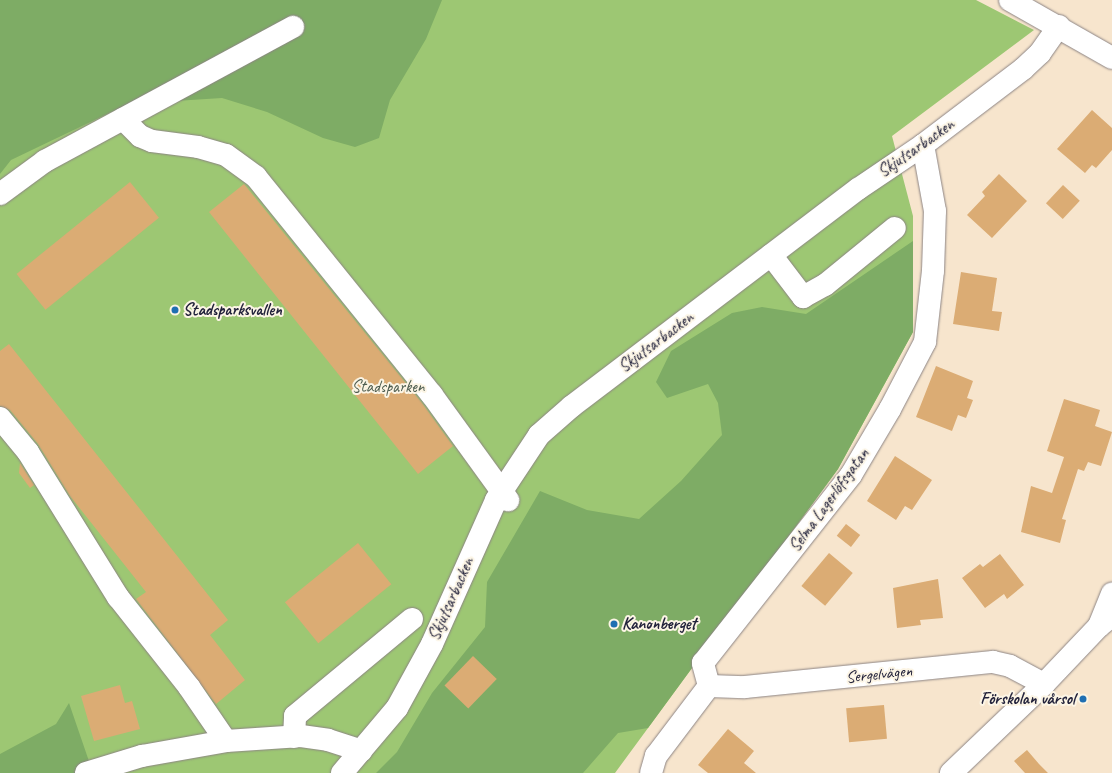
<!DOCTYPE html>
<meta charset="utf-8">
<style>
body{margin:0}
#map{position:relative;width:1112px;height:773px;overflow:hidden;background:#f7e5cd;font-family:Caveat,sans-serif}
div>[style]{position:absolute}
.green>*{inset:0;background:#9dc773}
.forest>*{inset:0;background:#7eac65}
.building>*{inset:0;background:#dbac74;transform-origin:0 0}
.roads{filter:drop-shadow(0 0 1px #8c8484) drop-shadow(0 0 1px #8c8484)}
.minor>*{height:22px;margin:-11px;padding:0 11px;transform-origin:11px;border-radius:11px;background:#fff}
.dots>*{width:11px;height:11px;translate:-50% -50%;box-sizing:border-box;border:2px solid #fcf5e5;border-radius:50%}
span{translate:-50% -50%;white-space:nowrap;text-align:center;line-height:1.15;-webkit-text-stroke:4px #fcf5e5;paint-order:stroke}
.street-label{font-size:17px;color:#22223b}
.poi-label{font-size:17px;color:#22223b;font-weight:700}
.left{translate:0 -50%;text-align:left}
.right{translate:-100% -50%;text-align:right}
.park-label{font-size:17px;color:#4d5c4f}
</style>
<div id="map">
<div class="green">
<i style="clip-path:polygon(0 0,976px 0,1034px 30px,892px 136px,913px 216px,913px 332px,838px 469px,615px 773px,0 773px)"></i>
</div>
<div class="forest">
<i style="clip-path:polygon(0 0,442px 0,426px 39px,390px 100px,379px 138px,355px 147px,323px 138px,267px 112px,222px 98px,128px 104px,11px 160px,0 174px)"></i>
<i style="clip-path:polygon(913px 241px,913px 332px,838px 469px,648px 728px,618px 733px,583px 773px,376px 773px,397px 752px,432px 693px,485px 627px,487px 582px,540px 491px,587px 510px,639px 519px,681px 481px,722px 435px,718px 403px,708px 384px,667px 398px,656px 382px,671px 351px,732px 313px,762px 307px,806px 314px)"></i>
<i style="clip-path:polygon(69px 703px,92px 770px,90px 773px,0 773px,0 754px,56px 724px)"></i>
</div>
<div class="building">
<i style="clip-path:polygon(1092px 110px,1112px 128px,1112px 150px,1096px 168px,1092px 165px,1085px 173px,1057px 149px)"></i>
<i style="clip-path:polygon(999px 174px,1027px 201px,992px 238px,967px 215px,985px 196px,982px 192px)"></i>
<i style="left:130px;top:182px;width:46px;height:146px;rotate:51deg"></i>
<i style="clip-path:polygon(244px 184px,422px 403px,453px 446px,418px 474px,209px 212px)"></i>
<i style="left:1063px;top:185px;width:23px;height:25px;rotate:43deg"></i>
<i style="clip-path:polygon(961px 272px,997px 278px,992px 311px,1002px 312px,999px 331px,953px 324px)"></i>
<i style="clip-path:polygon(9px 344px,228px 620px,210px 635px,245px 680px,216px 704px,136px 599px,146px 592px,70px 496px,38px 444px,10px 410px,0 406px,0 351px)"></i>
<i style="clip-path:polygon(936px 366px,973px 381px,967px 398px,973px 400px,966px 418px,958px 415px,952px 431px,916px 417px)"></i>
<i style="clip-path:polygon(1064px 399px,1100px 410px,1095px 426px,1112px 432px,1101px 466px,1088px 462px,1084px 471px,1078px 469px,1062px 519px,1066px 520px,1060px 543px,1021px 532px,1031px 486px,1052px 493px,1064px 457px,1047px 451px)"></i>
<i style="clip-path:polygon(895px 456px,932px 480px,912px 510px,905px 506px,896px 520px,867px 501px)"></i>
<i style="clip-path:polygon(20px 463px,34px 485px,30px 488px,19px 473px)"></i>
<i style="left:846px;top:524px;width:18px;height:15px;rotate:38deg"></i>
<i style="left:358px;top:543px;width:53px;height:94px;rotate:51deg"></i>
<i style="left:829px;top:553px;width:31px;height:43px;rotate:40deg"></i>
<i style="clip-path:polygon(1000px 554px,1024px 585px,1007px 599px,1004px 594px,985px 608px,962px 578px,980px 564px,983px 567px)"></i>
<i style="clip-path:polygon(938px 579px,943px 618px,920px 620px,921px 625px,897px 628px,893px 588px)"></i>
<i style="left:473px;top:656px;width:33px;height:41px;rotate:44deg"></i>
<i style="clip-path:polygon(120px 685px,125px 703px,132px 701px,140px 729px,94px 741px,81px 696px)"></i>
<i style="left:884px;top:705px;width:34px;height:38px;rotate:85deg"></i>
<i style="clip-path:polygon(728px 729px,754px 751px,744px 763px,756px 773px,708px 773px,698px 765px)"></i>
<i style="clip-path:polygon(1027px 750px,1039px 764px,1048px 773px,1025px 773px,1014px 761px)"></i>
</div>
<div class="roads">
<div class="minor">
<i style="left:1010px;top:0;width:117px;rotate:29.6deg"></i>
<i style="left:123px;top:119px;width:24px;rotate:45deg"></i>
<i style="left:140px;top:136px;width:13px;rotate:23deg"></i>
<i style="left:152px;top:141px;width:46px;rotate:7.4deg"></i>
<i style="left:198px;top:147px;width:29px;rotate:16deg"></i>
<i style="left:226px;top:155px;width:37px;rotate:36deg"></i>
<i style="left:256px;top:177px;width:280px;rotate:51.1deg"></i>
<i style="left:432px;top:395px;width:130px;rotate:54.1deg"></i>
<i style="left:0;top:194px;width:56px;rotate:-36.3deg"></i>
<i style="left:45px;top:161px;width:282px;rotate:-28.4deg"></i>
<i style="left:771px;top:255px;width:53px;rotate:52.7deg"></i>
<i style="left:803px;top:297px;width:25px;rotate:-29deg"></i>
<i style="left:825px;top:285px;width:90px;rotate:-39.2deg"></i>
<i style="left:0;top:418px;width:44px;rotate:50.5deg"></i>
<i style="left:28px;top:452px;width:171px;rotate:58.2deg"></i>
<i style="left:118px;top:597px;width:115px;rotate:51.7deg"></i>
<i style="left:189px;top:687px;width:65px;rotate:55.6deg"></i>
<i style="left:1099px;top:626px;width:35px;rotate:-68deg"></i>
<i style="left:709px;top:686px;width:24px;rotate:-105deg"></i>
<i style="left:703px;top:663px;width:239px;rotate:-51.8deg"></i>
<i style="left:851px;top:475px;width:77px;rotate:-59.4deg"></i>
<i style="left:890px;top:409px;width:76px;rotate:-62.4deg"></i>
<i style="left:925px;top:342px;width:71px;rotate:-83.6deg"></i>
<i style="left:933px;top:271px;width:60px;rotate:-88.1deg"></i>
<i style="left:935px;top:211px;width:67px;rotate:-100.3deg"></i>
<i style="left:709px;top:686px;width:36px;rotate:2deg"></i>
<i style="left:745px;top:687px;width:249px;rotate:-5.8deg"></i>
<i style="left:993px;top:662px;width:17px;rotate:13deg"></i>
<i style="left:1010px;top:666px;width:38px;rotate:28deg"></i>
<i style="left:294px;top:737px;width:21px;rotate:-87deg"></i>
<i style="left:295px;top:716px;width:152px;rotate:-39.7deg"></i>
<i style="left:86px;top:773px;width:59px;rotate:-16.9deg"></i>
<i style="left:142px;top:756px;width:85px;rotate:-10.1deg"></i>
<i style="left:226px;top:741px;width:75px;rotate:-3.8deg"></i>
<i style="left:301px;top:736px;width:27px;rotate:8deg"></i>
<i style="left:328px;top:740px;width:35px;rotate:18deg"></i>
<i style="left:342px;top:773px;width:85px;rotate:-49.8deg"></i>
<i style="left:397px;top:708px;width:73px;rotate:-61.3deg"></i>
<i style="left:432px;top:644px;width:158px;rotate:-66deg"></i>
<i style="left:496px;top:500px;width:78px;rotate:-56.5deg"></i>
<i style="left:539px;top:435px;width:44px;rotate:-41.3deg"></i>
<i style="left:572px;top:406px;width:359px;rotate:-37.2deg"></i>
<i style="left:858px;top:189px;width:78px;rotate:-34.1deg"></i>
<i style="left:923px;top:145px;width:126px;rotate:-37.2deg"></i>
<i style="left:1023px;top:69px;width:23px;rotate:-43deg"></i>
<i style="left:1040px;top:53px;width:33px;rotate:-55deg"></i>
<i style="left:651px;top:773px;width:18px;rotate:-74deg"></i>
<i style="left:656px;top:756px;width:88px;rotate:-52.9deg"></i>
<i style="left:951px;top:773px;width:129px;rotate:-43.7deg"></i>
<i style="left:1044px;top:684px;width:80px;rotate:-46.5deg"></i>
<i style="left:1099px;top:626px;width:16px;rotate:-38deg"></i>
</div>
</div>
<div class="dots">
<i style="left:175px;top:310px;background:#1f6fb2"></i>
<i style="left:614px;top:624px;background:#1f6fb2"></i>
<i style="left:1083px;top:699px;background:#1f6fb2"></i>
</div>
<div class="street-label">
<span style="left:916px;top:148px;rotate:-35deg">Skjutsarbacken</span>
<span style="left:656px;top:342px;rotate:-37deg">Skjutsarbacken</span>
<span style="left:829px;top:500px;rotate:-54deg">Selma Lagerlöfsgatan</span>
<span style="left:451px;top:599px;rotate:-66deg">Skjutsarbacken</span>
<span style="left:879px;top:674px;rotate:-6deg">Sergelvägen</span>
</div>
<div class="poi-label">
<span class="left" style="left:183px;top:310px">Stadsparksvallen</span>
<span class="left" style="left:622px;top:624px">Kanonberget</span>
<span class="right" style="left:1075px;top:699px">Förskolan vårsol</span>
</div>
<div class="park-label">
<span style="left:388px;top:387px">Stadsparken</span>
</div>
</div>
